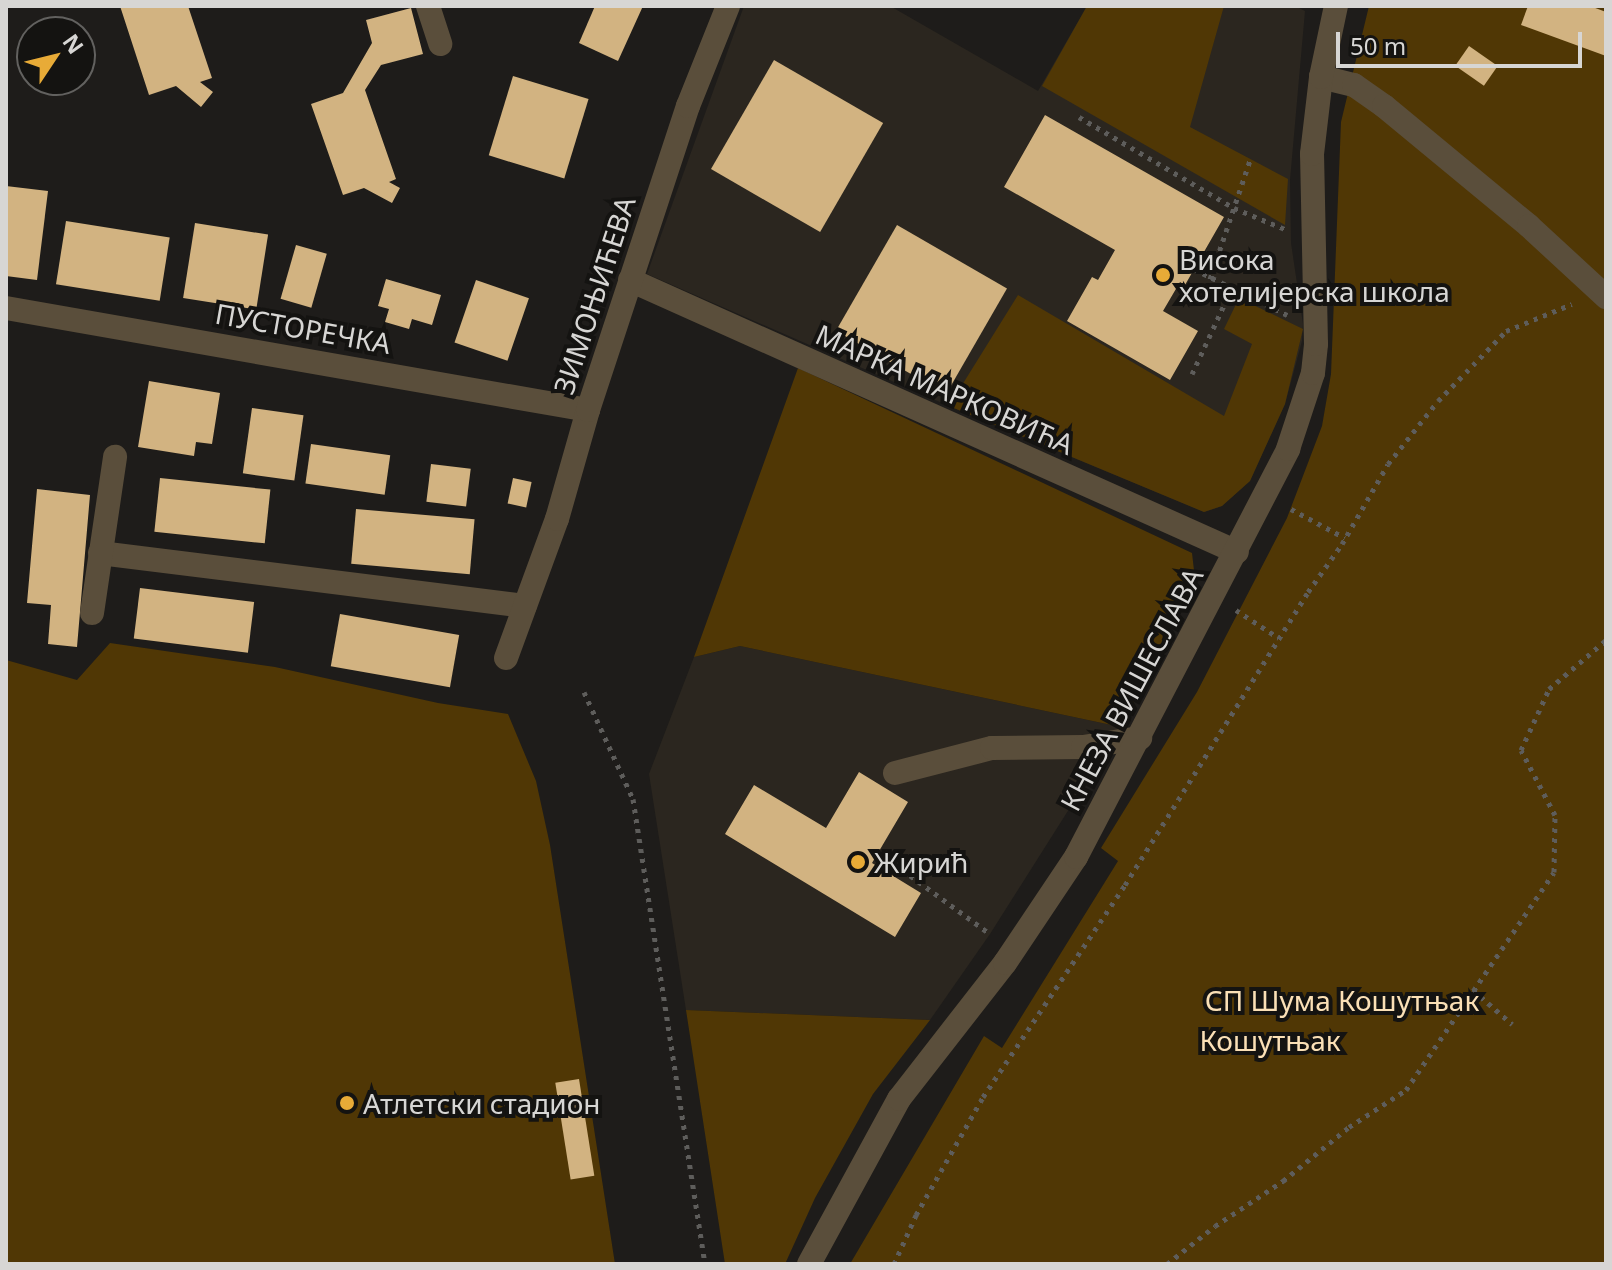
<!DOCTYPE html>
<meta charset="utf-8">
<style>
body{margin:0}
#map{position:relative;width:1612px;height:1270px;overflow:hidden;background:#1e1c1a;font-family:"Noto Sans",sans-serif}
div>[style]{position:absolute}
.built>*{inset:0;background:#2b261f}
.green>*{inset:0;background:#503705}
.building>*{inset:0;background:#d2b381;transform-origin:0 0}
.path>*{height:5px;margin-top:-2.5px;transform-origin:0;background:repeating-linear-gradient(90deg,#5e5d5b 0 4px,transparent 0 10px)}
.minor>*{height:24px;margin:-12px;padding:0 12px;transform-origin:12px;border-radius:12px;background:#5a4e3b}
.dots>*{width:22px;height:22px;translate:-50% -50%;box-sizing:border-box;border:4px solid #141311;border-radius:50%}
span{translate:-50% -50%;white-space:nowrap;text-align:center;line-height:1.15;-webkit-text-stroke:8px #141311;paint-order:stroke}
.poi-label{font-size:28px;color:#d7d6d4}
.left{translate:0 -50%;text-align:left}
.street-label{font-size:28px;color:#d7d6d4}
.park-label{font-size:28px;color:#fbe0b6}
.frame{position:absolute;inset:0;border:8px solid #d7d6d4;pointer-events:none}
.north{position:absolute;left:16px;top:16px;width:80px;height:80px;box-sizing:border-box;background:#141311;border:2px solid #62615f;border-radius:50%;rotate:55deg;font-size:22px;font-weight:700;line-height:32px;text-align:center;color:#d7d6d4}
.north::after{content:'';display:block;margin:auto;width:28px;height:36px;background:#e8ab37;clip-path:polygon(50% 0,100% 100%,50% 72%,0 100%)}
.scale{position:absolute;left:1336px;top:32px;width:246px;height:36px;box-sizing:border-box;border:4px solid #d7d6d4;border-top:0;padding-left:10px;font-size:24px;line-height:28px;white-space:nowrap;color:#d7d6d4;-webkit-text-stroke:6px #141311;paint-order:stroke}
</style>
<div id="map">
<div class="built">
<i style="clip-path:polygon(744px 6px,890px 6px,1038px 91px,1087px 6px,1295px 6px,1305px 11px,1290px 180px,1291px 243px,1303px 324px,1302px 341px,1285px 404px,1250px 481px,1222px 506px,1204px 512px,949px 406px,647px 274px)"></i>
<i style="clip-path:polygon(740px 646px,1121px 727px,990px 934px,930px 1020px,686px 1010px,649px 774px,694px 657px)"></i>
</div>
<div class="green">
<i style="clip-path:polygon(1087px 6px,1224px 6px,1190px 127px,1288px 179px,1285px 225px,1042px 86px)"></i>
<i style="clip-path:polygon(1369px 6px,1606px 6px,1606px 1264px,850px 1264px,984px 1036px,1002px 1048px,1118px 861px,1101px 848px,1197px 692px,1287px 518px,1322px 426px,1331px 374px,1341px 122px)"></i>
<i style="clip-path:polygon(1018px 295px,1224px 416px,1252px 344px,1224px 329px,1239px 298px,1303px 329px,1285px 404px,1250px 481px,1222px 506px,1204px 512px,949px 406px)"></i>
<i style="clip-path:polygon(798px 368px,1192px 553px,1195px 579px,1121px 727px,740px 646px,694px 657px)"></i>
<i style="clip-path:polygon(110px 643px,275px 667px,438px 703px,508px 714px,536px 781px,550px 845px,615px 1264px,6px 1264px,6px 660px,77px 680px)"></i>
<i style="clip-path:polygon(686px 1010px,930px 1020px,873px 1094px,815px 1198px,785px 1264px,725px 1264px)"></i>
</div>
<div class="building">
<i style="clip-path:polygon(120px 6px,188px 6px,212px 78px,200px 82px,213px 92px,201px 107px,176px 86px,149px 95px)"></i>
<i style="clip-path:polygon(595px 6px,643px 6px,618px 61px,579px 43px)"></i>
<i style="clip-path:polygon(1528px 6px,1590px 6px,1606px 12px,1606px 56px,1521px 25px)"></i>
<i style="clip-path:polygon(411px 8px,423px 54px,381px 65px,365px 90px,396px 179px,389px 182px,400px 188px,392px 203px,364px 188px,343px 195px,311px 104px,343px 93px,372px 43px,366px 20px)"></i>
<i style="left:1469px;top:46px;width:35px;height:24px;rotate:35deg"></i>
<i style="left:774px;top:60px;width:126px;height:126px;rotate:30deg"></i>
<i style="left:513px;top:76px;width:79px;height:83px;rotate:17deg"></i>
<i style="clip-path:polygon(1045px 115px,1224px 217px,1185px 285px,1180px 282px,1163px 311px,1198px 331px,1170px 380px,1067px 321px,1092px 277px,1098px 280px,1115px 250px,1004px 187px)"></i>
<i style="clip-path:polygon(6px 186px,48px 191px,37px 280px,6px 276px)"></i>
<i style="left:66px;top:221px;width:105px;height:64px;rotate:9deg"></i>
<i style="left:195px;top:223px;width:74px;height:76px;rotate:9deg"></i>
<i style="left:897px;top:225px;width:127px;height:122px;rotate:30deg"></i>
<i style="left:296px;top:245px;width:32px;height:56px;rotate:16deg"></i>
<i style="clip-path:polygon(386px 279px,441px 295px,432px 325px,412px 319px,409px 329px,385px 322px,389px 309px,378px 306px)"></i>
<i style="left:476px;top:280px;width:56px;height:66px;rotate:19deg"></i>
<i style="clip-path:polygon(149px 381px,220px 393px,212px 444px,196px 442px,194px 456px,138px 447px)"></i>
<i style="left:252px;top:408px;width:52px;height:66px;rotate:8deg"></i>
<i style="left:311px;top:444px;width:80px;height:40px;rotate:8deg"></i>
<i style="left:431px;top:464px;width:40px;height:38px;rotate:7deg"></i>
<i style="left:160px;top:478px;width:111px;height:54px;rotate:6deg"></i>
<i style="left:513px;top:478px;width:19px;height:26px;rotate:12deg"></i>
<i style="clip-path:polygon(37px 489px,90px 495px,77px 647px,48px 644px,51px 605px,27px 603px)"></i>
<i style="left:356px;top:509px;width:119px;height:55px;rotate:5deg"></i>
<i style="left:140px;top:588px;width:115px;height:51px;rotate:7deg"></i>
<i style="left:340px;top:614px;width:121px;height:53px;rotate:10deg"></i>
<i style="clip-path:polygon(859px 772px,908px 802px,872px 863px,921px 893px,895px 937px,725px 834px,754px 785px,826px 828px)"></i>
<i style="left:579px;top:1079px;width:98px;height:24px;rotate:81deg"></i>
</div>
<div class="path">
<i style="left:1079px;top:117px;width:180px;rotate:30.4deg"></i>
<i style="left:1234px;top:208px;width:57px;rotate:22.5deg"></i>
<i style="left:1194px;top:269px;width:104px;rotate:26.3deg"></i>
<i style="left:1210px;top:279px;width:126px;rotate:-71.4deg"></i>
<i style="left:1192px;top:374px;width:95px;rotate:-65.1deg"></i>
<i style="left:1291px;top:509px;width:61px;rotate:28.2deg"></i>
<i style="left:1236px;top:610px;width:51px;rotate:33.1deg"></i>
<i style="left:584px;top:692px;width:118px;rotate:65.4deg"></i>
<i style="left:633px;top:799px;width:471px;rotate:81.2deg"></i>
<i style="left:878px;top:852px;width:139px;rotate:36.2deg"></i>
<i style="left:1473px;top:990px;width:52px;rotate:41.1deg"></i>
<i style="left:894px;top:1264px;width:54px;rotate:-65.8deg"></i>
<i style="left:916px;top:1215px;width:136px;rotate:-60.4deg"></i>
<i style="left:983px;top:1097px;width:255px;rotate:-56.2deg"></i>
<i style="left:1125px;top:885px;width:345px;rotate:-58deg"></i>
<i style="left:1308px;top:592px;width:59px;rotate:-54.7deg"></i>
<i style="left:1342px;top:544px;width:92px;rotate:-60.1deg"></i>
<i style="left:1388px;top:464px;width:80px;rotate:-51.6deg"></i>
<i style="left:1438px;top:401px;width:98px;rotate:-45.8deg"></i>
<i style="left:1506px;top:331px;width:71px;rotate:-22.2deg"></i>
<i style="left:1167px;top:1264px;width:61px;rotate:-38.4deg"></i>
<i style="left:1215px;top:1226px;width:82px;rotate:-33.5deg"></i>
<i style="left:1283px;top:1181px;width:85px;rotate:-39.3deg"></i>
<i style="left:1349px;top:1127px;width:68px;rotate:-33deg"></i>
<i style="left:1406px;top:1090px;width:263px;rotate:-55.8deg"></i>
<i style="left:1554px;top:872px;width:57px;rotate:-89deg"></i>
<i style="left:1555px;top:815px;width:73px;rotate:-117.6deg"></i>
<i style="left:1521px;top:750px;width:67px;rotate:-65.3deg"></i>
<i style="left:1549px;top:689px;width:75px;rotate:-40.7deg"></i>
</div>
<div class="minor">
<i style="left:428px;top:6px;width:40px;rotate:72deg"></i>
<i style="left:1321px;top:77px;width:34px;rotate:14deg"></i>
<i style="left:1354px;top:85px;width:37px;rotate:35deg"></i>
<i style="left:1384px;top:106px;width:188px;rotate:39.6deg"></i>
<i style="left:1529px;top:226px;width:105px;rotate:42.7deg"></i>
<i style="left:630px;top:280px;width:665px;rotate:24.14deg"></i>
<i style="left:6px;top:308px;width:591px;rotate:9.94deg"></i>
<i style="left:100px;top:553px;width:428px;rotate:7.1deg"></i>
<i style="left:92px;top:613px;width:158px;rotate:-81.6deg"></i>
<i style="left:506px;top:658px;width:148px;rotate:-69.9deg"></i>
<i style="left:557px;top:519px;width:113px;rotate:-74.1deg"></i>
<i style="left:588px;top:410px;width:320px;rotate:-71.8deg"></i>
<i style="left:688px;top:106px;width:108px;rotate:-68.2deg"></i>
<i style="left:895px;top:773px;width:100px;rotate:-14.5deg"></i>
<i style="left:992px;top:748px;width:91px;rotate:-0.6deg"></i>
<i style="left:1083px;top:747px;width:58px;rotate:-9deg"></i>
<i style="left:809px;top:1264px;width:188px;rotate:-61.4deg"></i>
<i style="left:899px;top:1099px;width:172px;rotate:-52.1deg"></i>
<i style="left:1005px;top:963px;width:128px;rotate:-56.2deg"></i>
<i style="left:1076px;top:857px;width:460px;rotate:-62.5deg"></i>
<i style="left:1288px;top:449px;width:80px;rotate:-71.8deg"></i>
<i style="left:1313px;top:373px;width:29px;rotate:-84deg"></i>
<i style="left:1316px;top:344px;width:190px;rotate:-91.2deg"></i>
<i style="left:1312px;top:154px;width:78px;rotate:-83.3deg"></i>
<i style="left:1321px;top:77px;width:73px;rotate:-78.1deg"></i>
</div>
<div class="dots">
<i style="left:1163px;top:275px;background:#e8ab37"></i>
<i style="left:858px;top:862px;background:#e8ab37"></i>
<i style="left:347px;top:1103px;background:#e8ab37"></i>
</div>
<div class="poi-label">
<span class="left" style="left:1179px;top:275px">Висока<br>хотелијерска школа</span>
<span class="left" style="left:874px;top:862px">Жирић</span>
<span class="left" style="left:363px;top:1103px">Атлетски стадион</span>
</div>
<div class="street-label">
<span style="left:594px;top:295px;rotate:-72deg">ЗИМОЊИЋЕВА</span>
<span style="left:303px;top:328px;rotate:10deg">ПУСТОРЕЧКА</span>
<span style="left:945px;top:389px;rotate:24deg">МАРКА МАРКОВИЋА</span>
<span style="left:1131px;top:689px;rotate:-62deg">КНЕЗА ВИШЕСЛАВА</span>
</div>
<div class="park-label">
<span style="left:1342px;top:1000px">СП Шума Кошутњак</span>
<span style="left:1270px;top:1040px">Кошутњак</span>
</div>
<div class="frame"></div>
<div class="north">N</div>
<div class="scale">50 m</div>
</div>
